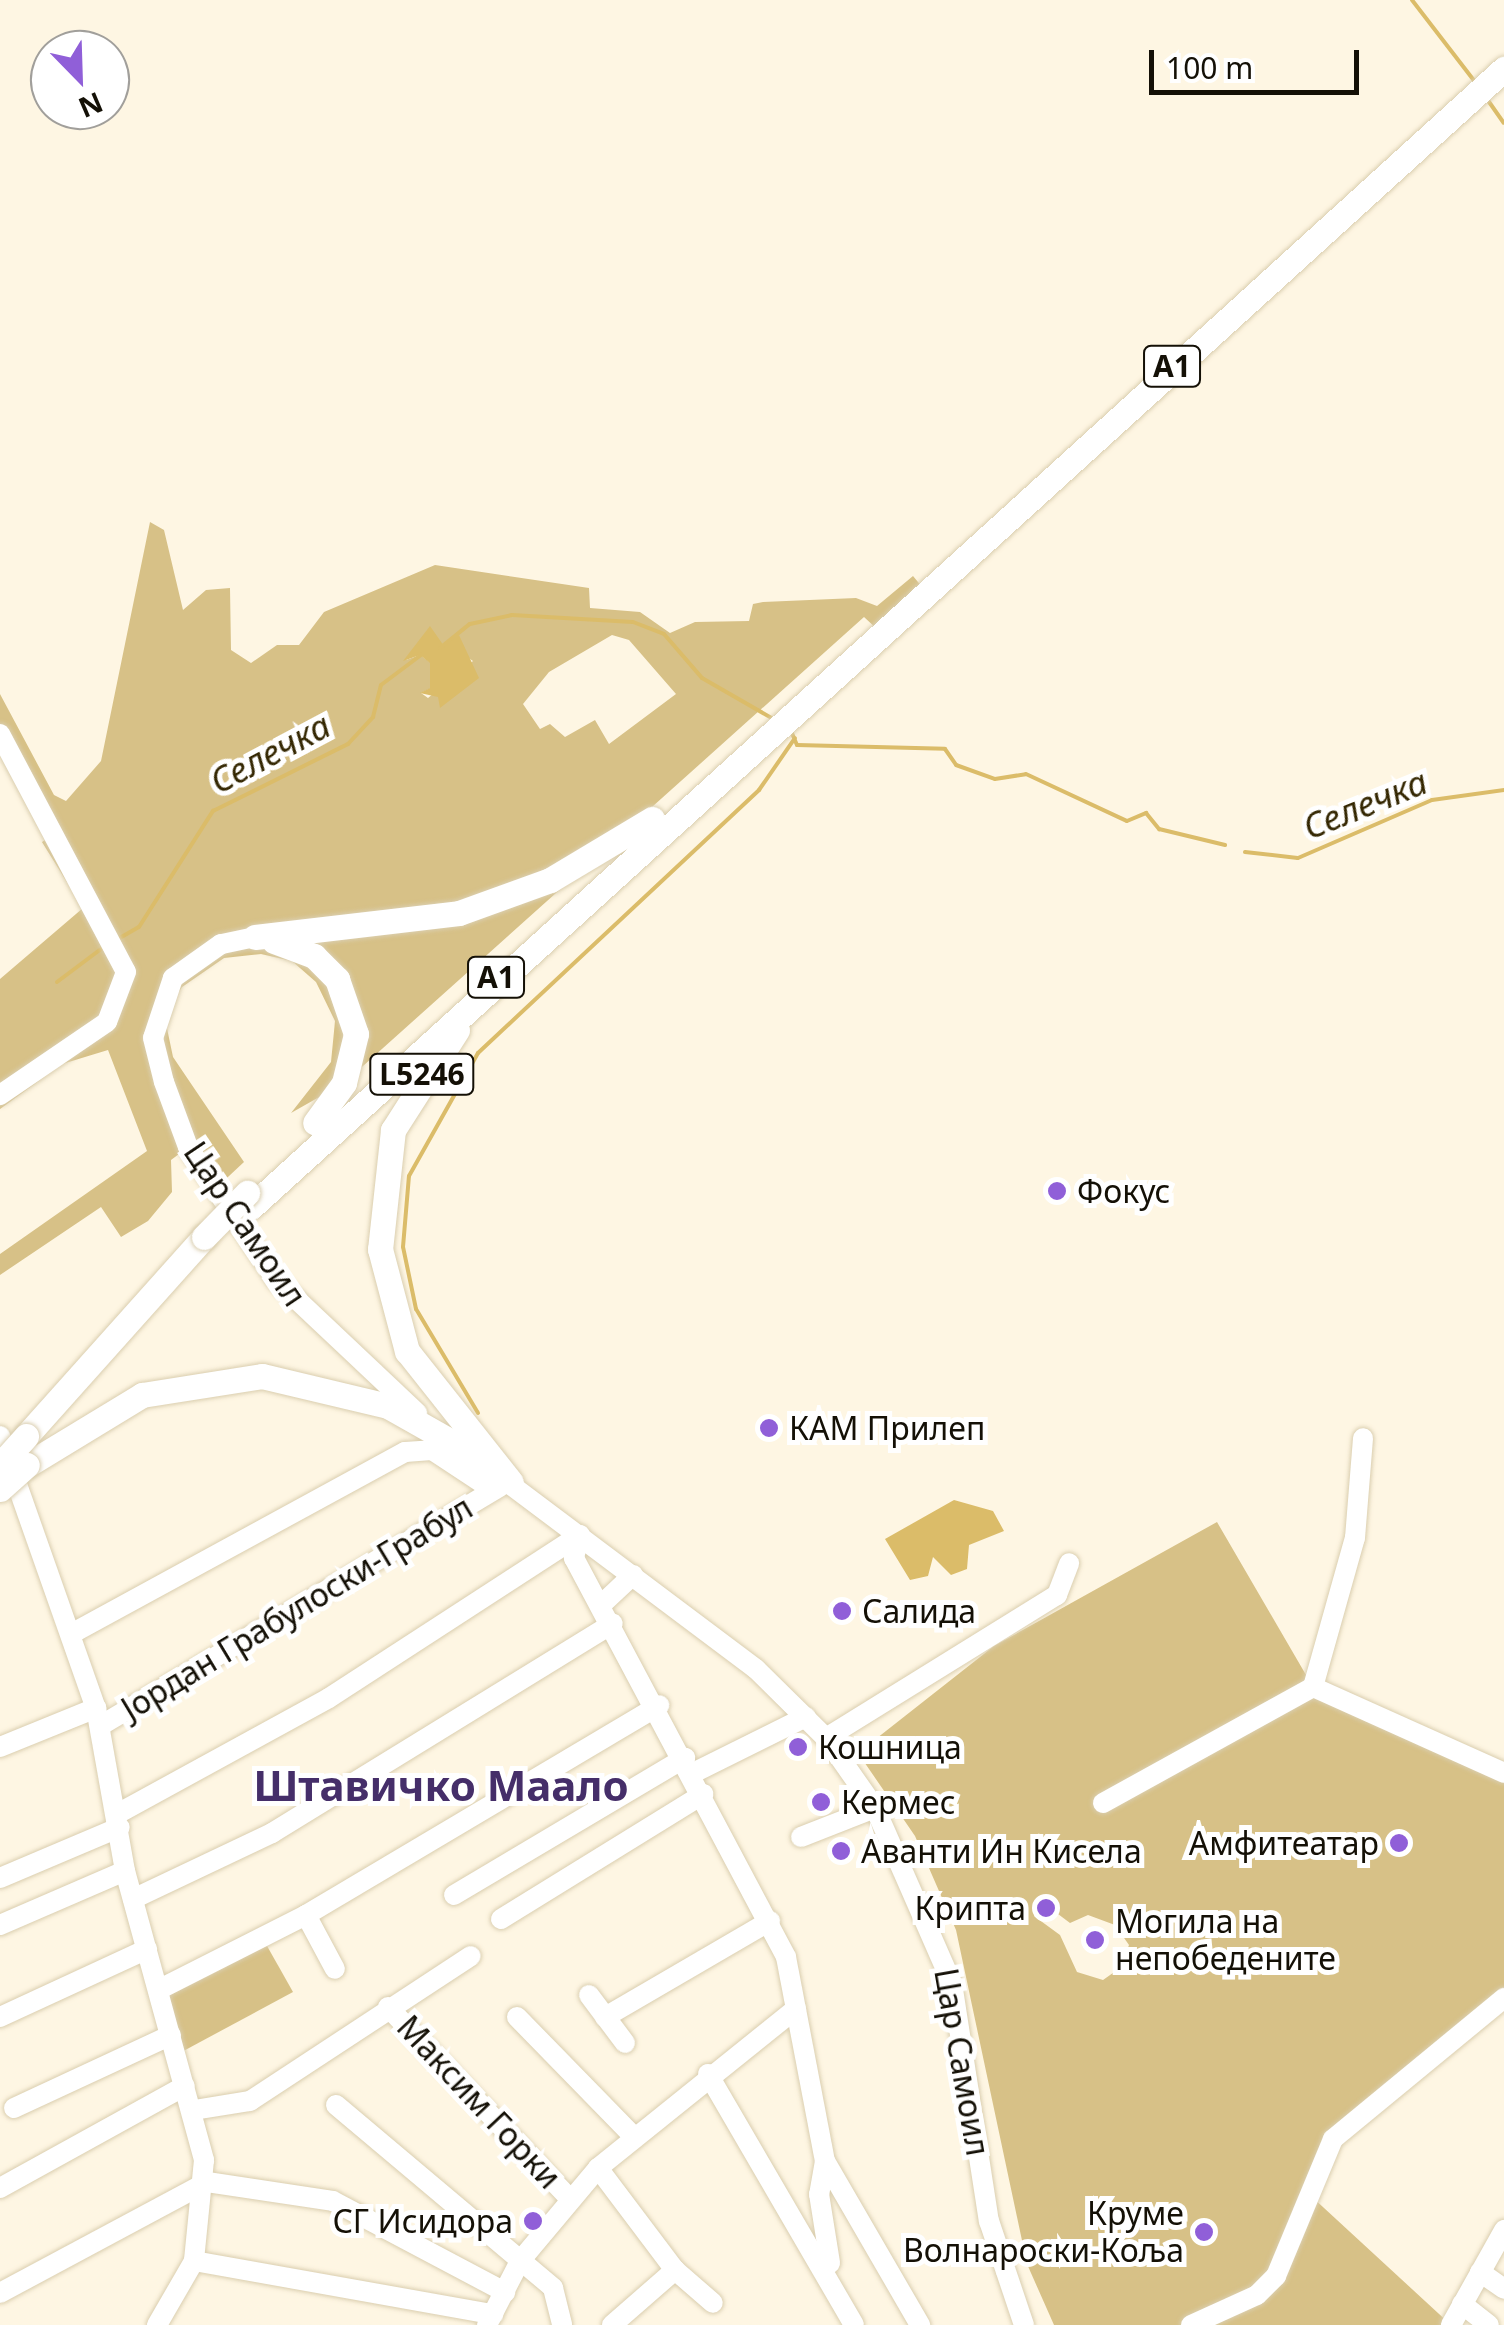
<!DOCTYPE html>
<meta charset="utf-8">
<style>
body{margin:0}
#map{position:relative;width:1504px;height:2325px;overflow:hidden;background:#fef6e3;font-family:"Noto Sans",sans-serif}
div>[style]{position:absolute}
.green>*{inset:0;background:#d7c187}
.water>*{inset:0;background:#dbbc69}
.stream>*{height:4px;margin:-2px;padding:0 2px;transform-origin:2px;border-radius:2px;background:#dbbc69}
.roads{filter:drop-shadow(0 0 2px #daceaf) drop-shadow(0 0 2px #daceaf)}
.minor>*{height:20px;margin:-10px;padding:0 10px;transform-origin:10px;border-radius:10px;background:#fff}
.major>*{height:25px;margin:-12.5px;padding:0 12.5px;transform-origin:12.5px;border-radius:12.5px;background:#fff}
.bridges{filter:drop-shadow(0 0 2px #daceaf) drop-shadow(0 0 2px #daceaf)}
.major-bridge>*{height:25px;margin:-12.5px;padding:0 12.5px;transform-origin:12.5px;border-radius:12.5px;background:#fff}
.dots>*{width:28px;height:28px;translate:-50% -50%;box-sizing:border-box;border:5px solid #fff;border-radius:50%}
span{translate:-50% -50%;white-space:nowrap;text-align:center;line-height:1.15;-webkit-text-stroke:10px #fff;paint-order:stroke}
.shield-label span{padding:2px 8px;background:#fff;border:2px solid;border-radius:8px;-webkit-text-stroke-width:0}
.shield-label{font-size:30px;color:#141006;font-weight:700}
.poi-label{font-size:32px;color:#141006}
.left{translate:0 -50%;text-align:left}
.right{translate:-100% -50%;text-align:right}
.street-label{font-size:32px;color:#141006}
.water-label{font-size:35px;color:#342702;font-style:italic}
.district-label{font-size:42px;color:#452e69;font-weight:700}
.north{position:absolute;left:30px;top:30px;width:100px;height:100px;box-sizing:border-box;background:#fff;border:2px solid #a19f9b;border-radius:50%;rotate:157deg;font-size:28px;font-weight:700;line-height:40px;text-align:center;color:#141006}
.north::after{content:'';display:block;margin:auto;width:35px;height:45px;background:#905fd8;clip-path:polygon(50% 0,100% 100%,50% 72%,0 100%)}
.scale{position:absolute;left:1149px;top:50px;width:210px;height:45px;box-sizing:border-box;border:5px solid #141006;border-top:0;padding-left:12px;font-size:30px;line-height:35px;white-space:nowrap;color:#141006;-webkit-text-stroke:8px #fff;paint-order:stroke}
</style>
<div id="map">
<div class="green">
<i style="clip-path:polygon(evenodd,150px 522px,164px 530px,183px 610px,206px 590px,230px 588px,231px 650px,251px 663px,277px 645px,299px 645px,324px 612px,435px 565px,589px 588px,590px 608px,640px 612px,670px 633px,695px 622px,749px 621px,753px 604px,763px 602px,856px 598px,877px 606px,913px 576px,923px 588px,878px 630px,864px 617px,344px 1083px,291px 1113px,331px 1062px,335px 1021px,316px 982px,292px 961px,261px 954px,224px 958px,182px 987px,164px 1014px,173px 1057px,244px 1162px,214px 1190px,187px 1148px,171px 1160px,172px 1192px,148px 1221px,121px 1237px,101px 1207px,0 1275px,0 1254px,147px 1151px,108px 1050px,62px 1064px,0 1109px,0 979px,83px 908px,42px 842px,53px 835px,0 734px,0 694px,54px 795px,66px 801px,101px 761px,150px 522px,612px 635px,629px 640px,676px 694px,609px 744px,595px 720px,565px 737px,550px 724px,540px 729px,523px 704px,549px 672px,612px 635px,150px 522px,419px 642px,449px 645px,473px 661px,428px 698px,421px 693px,431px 688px,431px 663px,420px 655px,406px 660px,419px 642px)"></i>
<i style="clip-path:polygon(evenodd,1217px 1522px,1313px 1687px,1504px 1773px,1504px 1998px,1333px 2139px,1311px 2196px,1451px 2325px,1054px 2325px,1027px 2264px,956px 1930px,915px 1836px,858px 1753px,994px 1646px,1217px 1522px,1046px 1905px,1070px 1923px,1088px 1915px,1115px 1925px,1129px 1945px,1120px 1968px,1103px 1980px,1077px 1972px,1060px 1935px,1034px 1916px,1046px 1905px)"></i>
<i style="clip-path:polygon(262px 1937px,293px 1992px,176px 2055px,160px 1989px)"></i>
</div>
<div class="water">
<i style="clip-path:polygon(430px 626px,444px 646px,459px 635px,479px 678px,440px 708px,438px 697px,420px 693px,430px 688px,430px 663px,420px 655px,403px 661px)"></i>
<i style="clip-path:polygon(954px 1500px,993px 1511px,1004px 1531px,969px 1545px,967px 1569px,951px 1575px,933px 1557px,928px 1576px,910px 1580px,885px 1539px)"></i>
</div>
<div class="stream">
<i style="left:1412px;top:0;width:105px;rotate:52.4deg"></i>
<i style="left:1487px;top:99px;width:29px;rotate:55deg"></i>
<i style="left:440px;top:648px;width:38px;rotate:-39deg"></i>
<i style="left:470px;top:624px;width:43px;rotate:-12.1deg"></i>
<i style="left:512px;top:615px;width:121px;rotate:3.3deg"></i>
<i style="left:633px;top:622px;width:33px;rotate:21deg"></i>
<i style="left:664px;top:634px;width:58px;rotate:49.2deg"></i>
<i style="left:702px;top:678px;width:84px;rotate:29.9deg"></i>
<i style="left:791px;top:731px;width:15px;rotate:67deg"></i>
<i style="left:797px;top:745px;width:148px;rotate:1.5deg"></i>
<i style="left:945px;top:749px;width:19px;rotate:55deg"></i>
<i style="left:956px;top:765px;width:41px;rotate:19.7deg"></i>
<i style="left:995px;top:779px;width:31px;rotate:-9deg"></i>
<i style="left:1026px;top:774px;width:111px;rotate:25deg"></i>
<i style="left:1127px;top:821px;width:21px;rotate:-23deg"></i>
<i style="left:1146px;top:813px;width:21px;rotate:51deg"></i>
<i style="left:1159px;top:829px;width:68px;rotate:13.6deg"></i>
<i style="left:1245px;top:852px;width:53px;rotate:6.5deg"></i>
<i style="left:1298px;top:858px;width:146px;rotate:-23.4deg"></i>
<i style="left:1432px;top:800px;width:73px;rotate:-7.9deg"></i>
<i style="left:118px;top:939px;width:24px;rotate:-30deg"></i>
<i style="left:139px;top:927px;width:138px;rotate:-57.5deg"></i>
<i style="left:213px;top:811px;width:151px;rotate:-26.4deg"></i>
<i style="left:348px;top:744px;width:37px;rotate:-47deg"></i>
<i style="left:373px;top:717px;width:33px;rotate:-76deg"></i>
<i style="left:381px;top:685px;width:50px;rotate:-36.9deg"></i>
<i style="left:57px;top:982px;width:60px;rotate:-36.9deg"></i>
<i style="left:478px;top:1413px;width:121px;rotate:-120.8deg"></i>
<i style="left:416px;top:1309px;width:63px;rotate:-101.8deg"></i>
<i style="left:403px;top:1247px;width:71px;rotate:-85.2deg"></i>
<i style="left:409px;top:1176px;width:141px;rotate:-60.7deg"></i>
<i style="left:478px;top:1053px;width:385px;rotate:-43.1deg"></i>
<i style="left:759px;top:790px;width:63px;rotate:-55.3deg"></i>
</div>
<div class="roads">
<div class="minor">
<i style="left:0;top:734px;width:269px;rotate:62.1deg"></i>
<i style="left:126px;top:972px;width:53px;rotate:110.8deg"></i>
<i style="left:107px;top:1022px;width:130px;rotate:145.7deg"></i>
<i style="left:255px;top:937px;width:35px;rotate:168deg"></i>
<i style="left:221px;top:944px;width:59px;rotate:144.7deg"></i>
<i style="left:173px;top:978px;width:63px;rotate:108.4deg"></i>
<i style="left:153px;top:1038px;width:45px;rotate:76deg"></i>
<i style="left:164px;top:1082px;width:69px;rotate:69.7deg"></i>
<i style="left:188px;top:1147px;width:159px;rotate:56.5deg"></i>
<i style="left:276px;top:1280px;width:194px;rotate:43.3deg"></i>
<i style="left:0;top:1436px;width:288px;rotate:70.6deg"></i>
<i style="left:96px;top:1708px;width:166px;rotate:79.9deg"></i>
<i style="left:125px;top:1871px;width:300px;rotate:74.7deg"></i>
<i style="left:204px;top:2160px;width:101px;rotate:95.7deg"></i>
<i style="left:194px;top:2261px;width:74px;rotate:120deg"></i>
<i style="left:447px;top:1437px;width:386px;rotate:36.9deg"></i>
<i style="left:756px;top:1669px;width:98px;rotate:44.6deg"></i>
<i style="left:826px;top:1738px;width:85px;rotate:55deg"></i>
<i style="left:875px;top:1808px;width:191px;rotate:66.3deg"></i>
<i style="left:952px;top:1983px;width:241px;rotate:81.2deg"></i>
<i style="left:989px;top:2221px;width:110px;rotate:71.4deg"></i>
<i style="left:580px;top:1535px;width:24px;rotate:105deg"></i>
<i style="left:574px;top:1558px;width:452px;rotate:62deg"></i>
<i style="left:786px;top:1957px;width:208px;rotate:79.2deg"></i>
<i style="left:825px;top:2161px;width:190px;rotate:59.9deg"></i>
<i style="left:601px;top:1605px;width:44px;rotate:-43.2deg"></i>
<i style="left:71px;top:1634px;width:380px;rotate:-28.6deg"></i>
<i style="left:405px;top:1452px;width:27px;rotate:-4deg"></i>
<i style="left:432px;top:1450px;width:73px;rotate:33.3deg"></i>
<i style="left:1313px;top:1687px;width:155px;rotate:-74.3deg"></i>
<i style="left:1355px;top:1538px;width:100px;rotate:-85.4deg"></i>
<i style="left:100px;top:1726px;width:466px;rotate:-30.9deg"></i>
<i style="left:826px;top:1738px;width:272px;rotate:-31.8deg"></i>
<i style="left:1057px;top:1595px;width:34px;rotate:-69deg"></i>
<i style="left:0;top:1747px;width:104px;rotate:-22.1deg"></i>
<i style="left:693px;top:1773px;width:126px;rotate:-26.4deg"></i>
<i style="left:1103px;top:1803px;width:240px;rotate:-28.9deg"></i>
<i style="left:1313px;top:1687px;width:209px;rotate:24.2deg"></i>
<i style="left:119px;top:1813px;width:239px;rotate:-28.7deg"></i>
<i style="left:329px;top:1698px;width:299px;rotate:-33deg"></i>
<i style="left:801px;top:1837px;width:79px;rotate:-21.4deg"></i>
<i style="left:0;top:1878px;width:130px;rotate:-23deg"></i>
<i style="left:454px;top:1895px;width:269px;rotate:-30.7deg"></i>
<i style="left:133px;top:1899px;width:154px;rotate:-25.4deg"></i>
<i style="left:272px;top:1833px;width:400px;rotate:-31.6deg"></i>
<i style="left:306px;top:1915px;width:61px;rotate:61.8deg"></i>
<i style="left:501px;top:1919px;width:238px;rotate:-31.7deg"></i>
<i style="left:0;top:1925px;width:136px;rotate:-23.4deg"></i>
<i style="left:160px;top:1989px;width:164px;rotate:-26.9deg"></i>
<i style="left:306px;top:1915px;width:411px;rotate:-30.7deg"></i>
<i style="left:589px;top:1995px;width:60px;rotate:53.1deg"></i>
<i style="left:388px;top:2007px;width:263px;rotate:46.5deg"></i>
<i style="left:0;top:2017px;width:162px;rotate:-24.8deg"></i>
<i style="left:517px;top:2017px;width:168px;rotate:45.7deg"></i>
<i style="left:605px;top:2017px;width:191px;rotate:-30.2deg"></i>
<i style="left:708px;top:2074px;width:290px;rotate:59.8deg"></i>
<i style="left:336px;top:2105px;width:284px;rotate:40.1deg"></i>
<i style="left:553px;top:2288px;width:38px;rotate:76deg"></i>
<i style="left:14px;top:2108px;width:173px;rotate:-24.9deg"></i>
<i style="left:194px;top:2110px;width:57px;rotate:-9.1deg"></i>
<i style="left:250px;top:2101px;width:264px;rotate:-33.3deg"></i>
<i style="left:825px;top:2161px;width:34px;rotate:100deg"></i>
<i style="left:819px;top:2194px;width:70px;rotate:80.9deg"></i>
<i style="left:598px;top:2168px;width:128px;rotate:53deg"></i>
<i style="left:675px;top:2270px;width:50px;rotate:41deg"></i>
<i style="left:0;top:2188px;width:211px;rotate:-28.9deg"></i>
<i style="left:194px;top:2261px;width:304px;rotate:10.1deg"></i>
<i style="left:1480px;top:2272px;width:29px;rotate:35deg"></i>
<i style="left:0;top:2293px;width:235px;rotate:-28.2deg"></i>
<i style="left:207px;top:2182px;width:127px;rotate:8.6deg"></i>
<i style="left:333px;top:2201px;width:195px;rotate:27.9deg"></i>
<i style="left:1462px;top:2304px;width:34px;rotate:38deg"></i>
<i style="left:487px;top:2325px;width:72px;rotate:-62.7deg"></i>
<i style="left:520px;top:2261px;width:121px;rotate:-50deg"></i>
<i style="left:598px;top:2168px;width:254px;rotate:-38.8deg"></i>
<i style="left:612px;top:2325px;width:84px;rotate:-41.1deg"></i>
<i style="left:1191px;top:2325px;width:72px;rotate:-24.4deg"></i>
<i style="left:1257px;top:2295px;width:27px;rotate:-45deg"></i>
<i style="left:1276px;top:2276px;width:148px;rotate:-67.4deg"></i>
<i style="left:1333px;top:2139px;width:222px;rotate:-39.5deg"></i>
<i style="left:1451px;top:2325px;width:109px;rotate:-60.8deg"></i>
</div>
<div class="major">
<i style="left:255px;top:937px;width:205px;rotate:-6.7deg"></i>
<i style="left:459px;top:913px;width:97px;rotate:-19.9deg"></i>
<i style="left:550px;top:880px;width:119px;rotate:-30.9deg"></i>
<i style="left:274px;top:941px;width:43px;rotate:20.6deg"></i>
<i style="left:314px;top:956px;width:33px;rotate:45deg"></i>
<i style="left:337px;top:979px;width:58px;rotate:70.9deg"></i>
<i style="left:356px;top:1034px;width:50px;rotate:103.8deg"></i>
<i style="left:344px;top:1083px;width:49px;rotate:125.9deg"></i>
<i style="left:457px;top:1030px;width:119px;rotate:122.6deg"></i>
<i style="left:393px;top:1130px;width:120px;rotate:96.2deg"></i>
<i style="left:380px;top:1249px;width:106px;rotate:75.2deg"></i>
<i style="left:407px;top:1351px;width:167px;rotate:51.6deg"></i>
<i style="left:251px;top:1207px;width:1693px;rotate:-42.25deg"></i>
<i style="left:26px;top:1436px;width:267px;rotate:-48.2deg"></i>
<i style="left:27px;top:1465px;width:135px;rotate:-31.3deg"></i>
<i style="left:142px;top:1395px;width:121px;rotate:-9deg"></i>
<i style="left:262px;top:1376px;width:130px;rotate:13.4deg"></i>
<i style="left:388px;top:1406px;width:79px;rotate:29.5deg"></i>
</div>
</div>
<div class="bridges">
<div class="major-bridge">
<i style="left:204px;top:1237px;width:62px;rotate:-45.7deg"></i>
<i style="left:0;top:1465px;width:39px;rotate:-48deg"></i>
<i style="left:0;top:1489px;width:36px;rotate:-42deg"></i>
</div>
</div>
<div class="dots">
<i style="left:1057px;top:1191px;background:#905fd8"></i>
<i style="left:769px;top:1428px;background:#905fd8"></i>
<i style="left:842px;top:1611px;background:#905fd8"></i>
<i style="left:798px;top:1747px;background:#905fd8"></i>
<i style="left:821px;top:1802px;background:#905fd8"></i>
<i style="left:1399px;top:1843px;background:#905fd8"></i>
<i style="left:841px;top:1851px;background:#905fd8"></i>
<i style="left:1046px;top:1908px;background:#905fd8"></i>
<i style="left:1095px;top:1940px;background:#905fd8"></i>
<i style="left:533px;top:2221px;background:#905fd8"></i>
<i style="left:1204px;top:2232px;background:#905fd8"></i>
</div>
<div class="shield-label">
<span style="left:1172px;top:366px">A1</span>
<span style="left:496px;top:977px">A1</span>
<span style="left:422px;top:1074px">L5246</span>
</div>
<div class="poi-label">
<span class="left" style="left:1077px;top:1191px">Фокус</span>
<span class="left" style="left:789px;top:1428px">КАМ Прилеп</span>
<span class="left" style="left:862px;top:1611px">Салида</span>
<span class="left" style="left:818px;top:1747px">Кошница</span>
<span class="left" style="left:841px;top:1802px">Кермес</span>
<span class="right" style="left:1379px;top:1843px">Амфитеатар</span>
<span class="left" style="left:861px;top:1851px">Аванти Ин Кисела</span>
<span class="right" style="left:1026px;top:1908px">Крипта</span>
<span class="left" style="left:1115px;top:1940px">Могила на<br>непобедените</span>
<span class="right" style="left:1184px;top:2232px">Круме<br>Волнароски-Коља</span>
<span class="right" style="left:513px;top:2221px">СГ Исидора</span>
</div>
<div class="street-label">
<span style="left:245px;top:1224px;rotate:56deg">Цар Самоил</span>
<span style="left:297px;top:1608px;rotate:-31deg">Јордан Грабулоски-Грабул</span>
<span style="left:962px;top:2062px;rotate:80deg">Цар Самоил</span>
<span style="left:479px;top:2102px;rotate:47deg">Максим Горки</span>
</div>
<div class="water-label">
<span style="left:270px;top:753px;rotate:-28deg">Селечка</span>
<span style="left:1365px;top:804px;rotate:-22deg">Селечка</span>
</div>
<div class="district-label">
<span style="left:441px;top:1785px">Штавичко Маало</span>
</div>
<div class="north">N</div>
<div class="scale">100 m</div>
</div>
